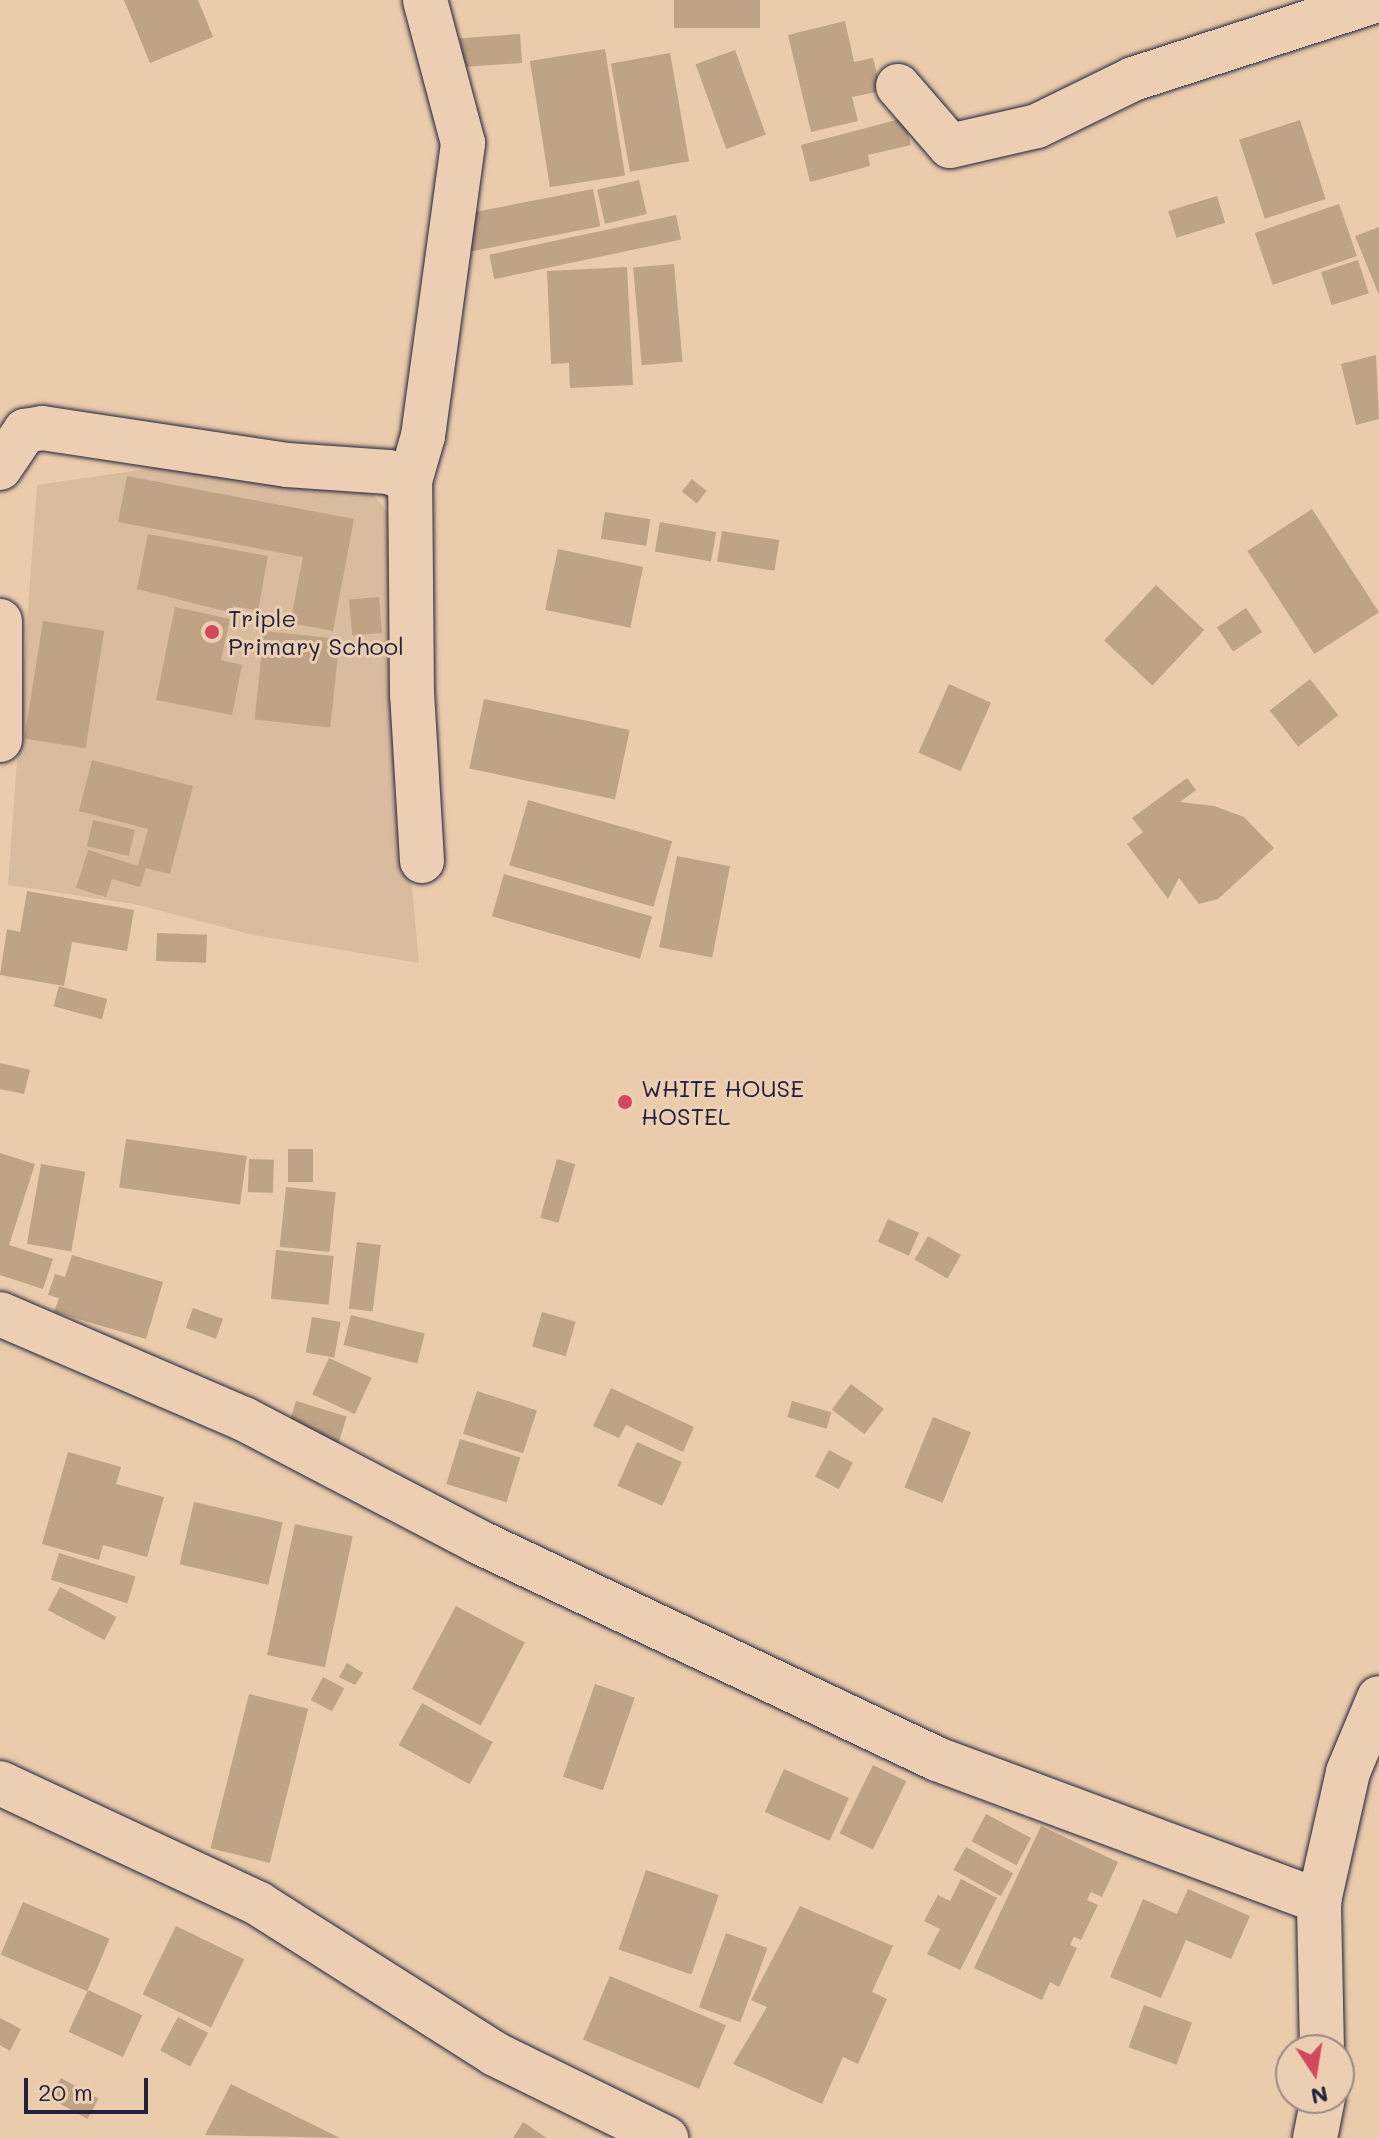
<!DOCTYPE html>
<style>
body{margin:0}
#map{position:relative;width:1379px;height:2138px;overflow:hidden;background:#eacbab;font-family:Mali,sans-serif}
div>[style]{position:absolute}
.built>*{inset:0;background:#d9bc9e}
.building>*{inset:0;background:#bea385;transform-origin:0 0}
.roads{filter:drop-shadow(0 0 2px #22223b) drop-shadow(0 0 2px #22223b)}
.street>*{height:44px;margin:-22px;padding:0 22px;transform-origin:22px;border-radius:22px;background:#eccfb3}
.dots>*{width:22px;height:22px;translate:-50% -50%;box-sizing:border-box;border:4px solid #eccfb3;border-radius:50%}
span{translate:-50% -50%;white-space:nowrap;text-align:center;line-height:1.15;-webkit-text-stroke:6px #eccfb3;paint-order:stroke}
.poi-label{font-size:24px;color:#22223b}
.left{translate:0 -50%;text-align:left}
.north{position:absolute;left:1275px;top:2034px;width:80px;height:80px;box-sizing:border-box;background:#eccfb3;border:2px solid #9b8a83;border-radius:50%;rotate:168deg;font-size:22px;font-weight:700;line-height:32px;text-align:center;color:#22223b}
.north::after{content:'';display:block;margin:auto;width:28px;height:36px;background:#d1495b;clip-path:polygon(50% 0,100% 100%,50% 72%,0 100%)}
.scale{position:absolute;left:24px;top:2078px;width:124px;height:36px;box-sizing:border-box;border:4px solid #22223b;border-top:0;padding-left:10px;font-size:24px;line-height:28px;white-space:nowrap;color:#22223b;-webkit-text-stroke:6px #eccfb3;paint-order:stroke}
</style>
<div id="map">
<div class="built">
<i style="clip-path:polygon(216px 459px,353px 468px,398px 527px,398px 737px,419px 963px,254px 935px,134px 904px,8px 885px,37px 485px)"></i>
</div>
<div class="building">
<i style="clip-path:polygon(124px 0,198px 0,213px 37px,150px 63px)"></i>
<i style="left:674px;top:0;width:86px;height:28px"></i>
<i style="clip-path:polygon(845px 21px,854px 62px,873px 58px,881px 91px,852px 97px,858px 121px,811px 132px,788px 35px)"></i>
<i style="left:520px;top:34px;width:29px;height:60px;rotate:86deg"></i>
<i style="left:605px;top:49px;width:128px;height:76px;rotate:81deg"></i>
<i style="left:735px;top:50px;width:90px;height:42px;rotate:70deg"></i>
<i style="left:670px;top:53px;width:110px;height:60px;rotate:80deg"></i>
<i style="clip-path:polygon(904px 118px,911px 145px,868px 155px,870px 166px,810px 182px,801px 145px)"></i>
<i style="left:1300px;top:120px;width:83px;height:64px;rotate:72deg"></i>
<i style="left:639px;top:180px;width:35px;height:43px;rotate:77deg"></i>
<i style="left:593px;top:189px;width:38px;height:132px;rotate:79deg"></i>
<i style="left:1217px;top:196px;width:28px;height:51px;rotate:73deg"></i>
<i style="left:1339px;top:204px;width:55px;height:89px;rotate:71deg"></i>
<i style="left:676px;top:215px;width:25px;height:191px;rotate:78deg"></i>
<i style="clip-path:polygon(1379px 227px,1379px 295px,1355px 236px)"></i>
<i style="left:1358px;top:260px;width:35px;height:39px;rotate:72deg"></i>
<i style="left:674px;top:264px;width:98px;height:41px;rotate:85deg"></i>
<i style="clip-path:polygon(627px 267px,633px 385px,570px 388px,569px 363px,551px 364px,547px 271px)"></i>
<i style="clip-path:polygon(1376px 355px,1379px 419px,1356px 425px,1341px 364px)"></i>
<i style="clip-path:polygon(127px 476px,354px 519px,333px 631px,290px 623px,303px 557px,118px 522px)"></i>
<i style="left:692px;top:479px;width:19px;height:16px;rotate:39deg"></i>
<i style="left:1312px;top:509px;width:123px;height:77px;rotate:57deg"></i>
<i style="left:605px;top:512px;width:46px;height:27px;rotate:9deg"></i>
<i style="left:660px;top:522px;width:57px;height:30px;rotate:10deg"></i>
<i style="left:722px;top:531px;width:58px;height:31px;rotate:9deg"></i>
<i style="clip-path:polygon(148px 534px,268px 556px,258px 611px,233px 606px,232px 613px,137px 589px)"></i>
<i style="left:558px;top:549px;width:87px;height:62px;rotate:12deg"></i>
<i style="left:1156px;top:585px;width:66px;height:76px;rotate:43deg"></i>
<i style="left:379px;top:597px;width:36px;height:30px;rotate:85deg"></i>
<i style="clip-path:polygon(175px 607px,230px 619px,221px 660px,242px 665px,232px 715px,156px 700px)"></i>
<i style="left:1246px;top:608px;width:29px;height:35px;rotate:56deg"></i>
<i style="left:43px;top:621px;width:62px;height:119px;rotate:9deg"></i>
<i style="left:264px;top:631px;width:76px;height:89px;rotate:6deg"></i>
<i style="left:1310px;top:679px;width:46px;height:51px;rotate:52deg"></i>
<i style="left:949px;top:684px;width:46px;height:75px;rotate:24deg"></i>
<i style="left:484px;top:699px;width:149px;height:71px;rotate:12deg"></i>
<i style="clip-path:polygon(92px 760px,193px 786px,170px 874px,146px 868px,140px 887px,112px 879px,106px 897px,76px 888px,88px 850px,138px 866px,148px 829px,79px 811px)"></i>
<i style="clip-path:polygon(1187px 778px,1196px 790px,1180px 802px,1214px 806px,1244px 817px,1274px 848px,1218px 899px,1199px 904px,1179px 878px,1168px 899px,1127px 844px,1143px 832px,1132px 818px)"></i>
<i style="left:528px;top:800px;width:150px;height:68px;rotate:16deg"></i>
<i style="left:93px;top:820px;width:43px;height:27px;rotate:13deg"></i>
<i style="left:677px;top:856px;width:54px;height:93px;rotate:11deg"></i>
<i style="left:504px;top:874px;width:154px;height:44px;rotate:16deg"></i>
<i style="clip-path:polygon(27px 891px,134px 910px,127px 951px,72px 942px,64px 986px,0 975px,7px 929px,20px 932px)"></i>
<i style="left:157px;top:933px;width:50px;height:28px;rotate:2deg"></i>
<i style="left:59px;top:986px;width:50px;height:21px;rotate:15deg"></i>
<i style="clip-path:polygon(0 1063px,30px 1070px,24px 1094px,0 1089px)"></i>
<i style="left:126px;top:1139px;width:122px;height:49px;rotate:8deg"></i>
<i style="left:313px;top:1149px;width:33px;height:25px;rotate:90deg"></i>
<i style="clip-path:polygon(0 1153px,35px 1164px,9px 1245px,53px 1259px,43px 1289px,0 1275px)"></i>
<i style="left:249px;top:1159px;width:25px;height:33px;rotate:2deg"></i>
<i style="left:557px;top:1159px;width:19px;height:61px;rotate:16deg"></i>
<i style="left:41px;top:1164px;width:45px;height:81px;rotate:10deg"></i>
<i style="left:286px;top:1187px;width:50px;height:60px;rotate:6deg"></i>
<i style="left:888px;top:1219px;width:34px;height:25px;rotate:24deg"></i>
<i style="left:928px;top:1236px;width:38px;height:27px;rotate:30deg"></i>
<i style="left:357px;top:1242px;width:24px;height:67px;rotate:7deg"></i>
<i style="left:276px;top:1250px;width:58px;height:49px;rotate:6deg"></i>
<i style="clip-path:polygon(72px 1255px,163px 1282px,146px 1339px,54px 1312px,59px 1298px,48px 1295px,55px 1274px,65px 1277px)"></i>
<i style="left:193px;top:1308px;width:32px;height:21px;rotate:20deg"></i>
<i style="left:542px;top:1312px;width:35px;height:36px;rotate:16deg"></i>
<i style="left:351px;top:1315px;width:76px;height:31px;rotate:14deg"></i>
<i style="left:312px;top:1317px;width:29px;height:36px;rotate:10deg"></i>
<i style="left:329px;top:1358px;width:47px;height:40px;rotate:25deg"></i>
<i style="left:851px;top:1384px;width:41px;height:32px;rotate:37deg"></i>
<i style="clip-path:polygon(611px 1388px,694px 1427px,683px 1452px,626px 1425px,619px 1438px,593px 1426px)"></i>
<i style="left:477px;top:1391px;width:63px;height:45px;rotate:18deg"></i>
<i style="left:296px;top:1401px;width:53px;height:28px;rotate:17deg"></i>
<i style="left:792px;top:1401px;width:41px;height:17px;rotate:16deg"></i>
<i style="left:933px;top:1417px;width:41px;height:76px;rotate:22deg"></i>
<i style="left:460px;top:1439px;width:63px;height:47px;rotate:17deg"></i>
<i style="left:637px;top:1442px;width:49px;height:48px;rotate:24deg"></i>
<i style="left:829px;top:1450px;width:27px;height:30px;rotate:28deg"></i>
<i style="clip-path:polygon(68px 1452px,121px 1467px,116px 1484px,164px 1497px,147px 1557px,103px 1545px,99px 1560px,42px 1544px)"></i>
<i style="left:194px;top:1502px;width:91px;height:64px;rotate:13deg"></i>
<i style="left:295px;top:1524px;width:59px;height:134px;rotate:12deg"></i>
<i style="left:59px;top:1553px;width:80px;height:28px;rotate:17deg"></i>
<i style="left:60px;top:1587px;width:64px;height:26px;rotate:28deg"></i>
<i style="left:456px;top:1606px;width:78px;height:94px;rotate:28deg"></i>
<i style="clip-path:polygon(347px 1663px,363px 1673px,355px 1685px,339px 1677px)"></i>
<i style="left:323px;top:1677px;width:24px;height:26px;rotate:28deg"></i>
<i style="left:595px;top:1684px;width:42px;height:98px;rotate:19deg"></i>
<i style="left:249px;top:1694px;width:61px;height:159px;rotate:14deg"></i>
<i style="left:422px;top:1703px;width:81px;height:48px;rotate:29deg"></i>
<i style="left:873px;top:1765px;width:37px;height:76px;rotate:26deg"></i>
<i style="left:784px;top:1769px;width:71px;height:47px;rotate:24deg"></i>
<i style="left:986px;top:1814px;width:51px;height:31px;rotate:28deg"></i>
<i style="clip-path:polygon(1041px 1826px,1118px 1862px,1102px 1897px,1091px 1892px,1087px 1900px,1098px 1905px,1081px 1940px,1074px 1937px,1070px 1945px,1077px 1948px,1059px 1987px,1050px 1982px,1042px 2000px,974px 1968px)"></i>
<i style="left:966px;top:1847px;width:54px;height:26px;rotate:29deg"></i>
<i style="left:646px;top:1870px;width:77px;height:84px;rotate:19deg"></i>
<i style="clip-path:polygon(961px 1879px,997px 1898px,960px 1970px,927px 1954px,940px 1929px,924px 1921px,938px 1895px,950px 1901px)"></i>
<i style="clip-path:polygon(1188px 1889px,1250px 1916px,1231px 1959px,1186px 1940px,1161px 1998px,1110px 1977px,1143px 1899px,1177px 1914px)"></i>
<i style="left:23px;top:1902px;width:94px;height:57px;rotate:23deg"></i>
<i style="clip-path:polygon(800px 1906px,893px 1946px,872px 1992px,887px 1999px,858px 2064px,843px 2057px,822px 2104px,733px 2064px,767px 2007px,751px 2000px)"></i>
<i style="left:176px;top:1926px;width:76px;height:76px;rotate:26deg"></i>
<i style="left:726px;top:1933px;width:44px;height:79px;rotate:20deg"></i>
<i style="left:610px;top:1976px;width:126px;height:69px;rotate:23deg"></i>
<i style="left:88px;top:1990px;width:60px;height:46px;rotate:25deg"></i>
<i style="left:1144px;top:2005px;width:51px;height:45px;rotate:20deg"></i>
<i style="left:178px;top:2017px;width:34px;height:38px;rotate:28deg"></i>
<i style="clip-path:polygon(0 2018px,21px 2029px,10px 2051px,0 2045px)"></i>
<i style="left:61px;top:2078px;width:43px;height:23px;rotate:29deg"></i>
<i style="clip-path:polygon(231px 2084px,340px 2138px,205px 2135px)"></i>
<i style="clip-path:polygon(523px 2122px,547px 2138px,513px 2138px)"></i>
</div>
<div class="roads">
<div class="street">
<i style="left:898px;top:86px;width:79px;rotate:49.1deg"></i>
<i style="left:950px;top:146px;width:89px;rotate:-12.9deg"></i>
<i style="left:1037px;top:126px;width:107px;rotate:-26.1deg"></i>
<i style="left:1133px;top:79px;width:257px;rotate:-17.9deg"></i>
<i style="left:0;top:468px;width:45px;rotate:-56deg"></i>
<i style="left:25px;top:431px;width:17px;rotate:-10deg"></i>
<i style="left:42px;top:428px;width:248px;rotate:8.6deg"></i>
<i style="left:287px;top:465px;width:102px;rotate:3.9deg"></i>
<i style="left:389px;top:472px;width:23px;rotate:23deg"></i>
<i style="left:0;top:621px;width:119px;rotate:90deg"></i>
<i style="left:422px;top:861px;width:166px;rotate:-93.4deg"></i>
<i style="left:412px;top:695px;width:214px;rotate:-90.5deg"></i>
<i style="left:410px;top:481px;width:47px;rotate:-73.9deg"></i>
<i style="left:423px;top:436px;width:296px;rotate:-82.2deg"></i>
<i style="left:463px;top:143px;width:148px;rotate:-104.9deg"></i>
<i style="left:0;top:1314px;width:266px;rotate:23.3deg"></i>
<i style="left:244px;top:1419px;width:265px;rotate:27.6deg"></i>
<i style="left:479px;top:1542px;width:507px;rotate:25.35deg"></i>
<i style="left:937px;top:1759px;width:408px;rotate:20.4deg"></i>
<i style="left:0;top:1783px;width:286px;rotate:25deg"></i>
<i style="left:259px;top:1904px;width:280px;rotate:32.4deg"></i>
<i style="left:495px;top:2054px;width:191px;rotate:26.2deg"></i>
<i style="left:1322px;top:2050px;width:149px;rotate:-91.2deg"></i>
<i style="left:1319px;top:1901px;width:132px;rotate:-77.3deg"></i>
<i style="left:1348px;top:1772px;width:80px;rotate:-67.3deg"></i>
<i style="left:1315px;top:2138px;width:41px;rotate:-78.7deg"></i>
</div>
</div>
<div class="dots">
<i style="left:212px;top:632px;background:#d1495b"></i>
<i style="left:625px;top:1102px;background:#d1495b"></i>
</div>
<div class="poi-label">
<span class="left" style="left:228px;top:632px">Triple<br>Primary School</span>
<span class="left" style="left:641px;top:1102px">WHITE HOUSE<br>HOSTEL</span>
</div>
<div class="north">N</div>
<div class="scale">20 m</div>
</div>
